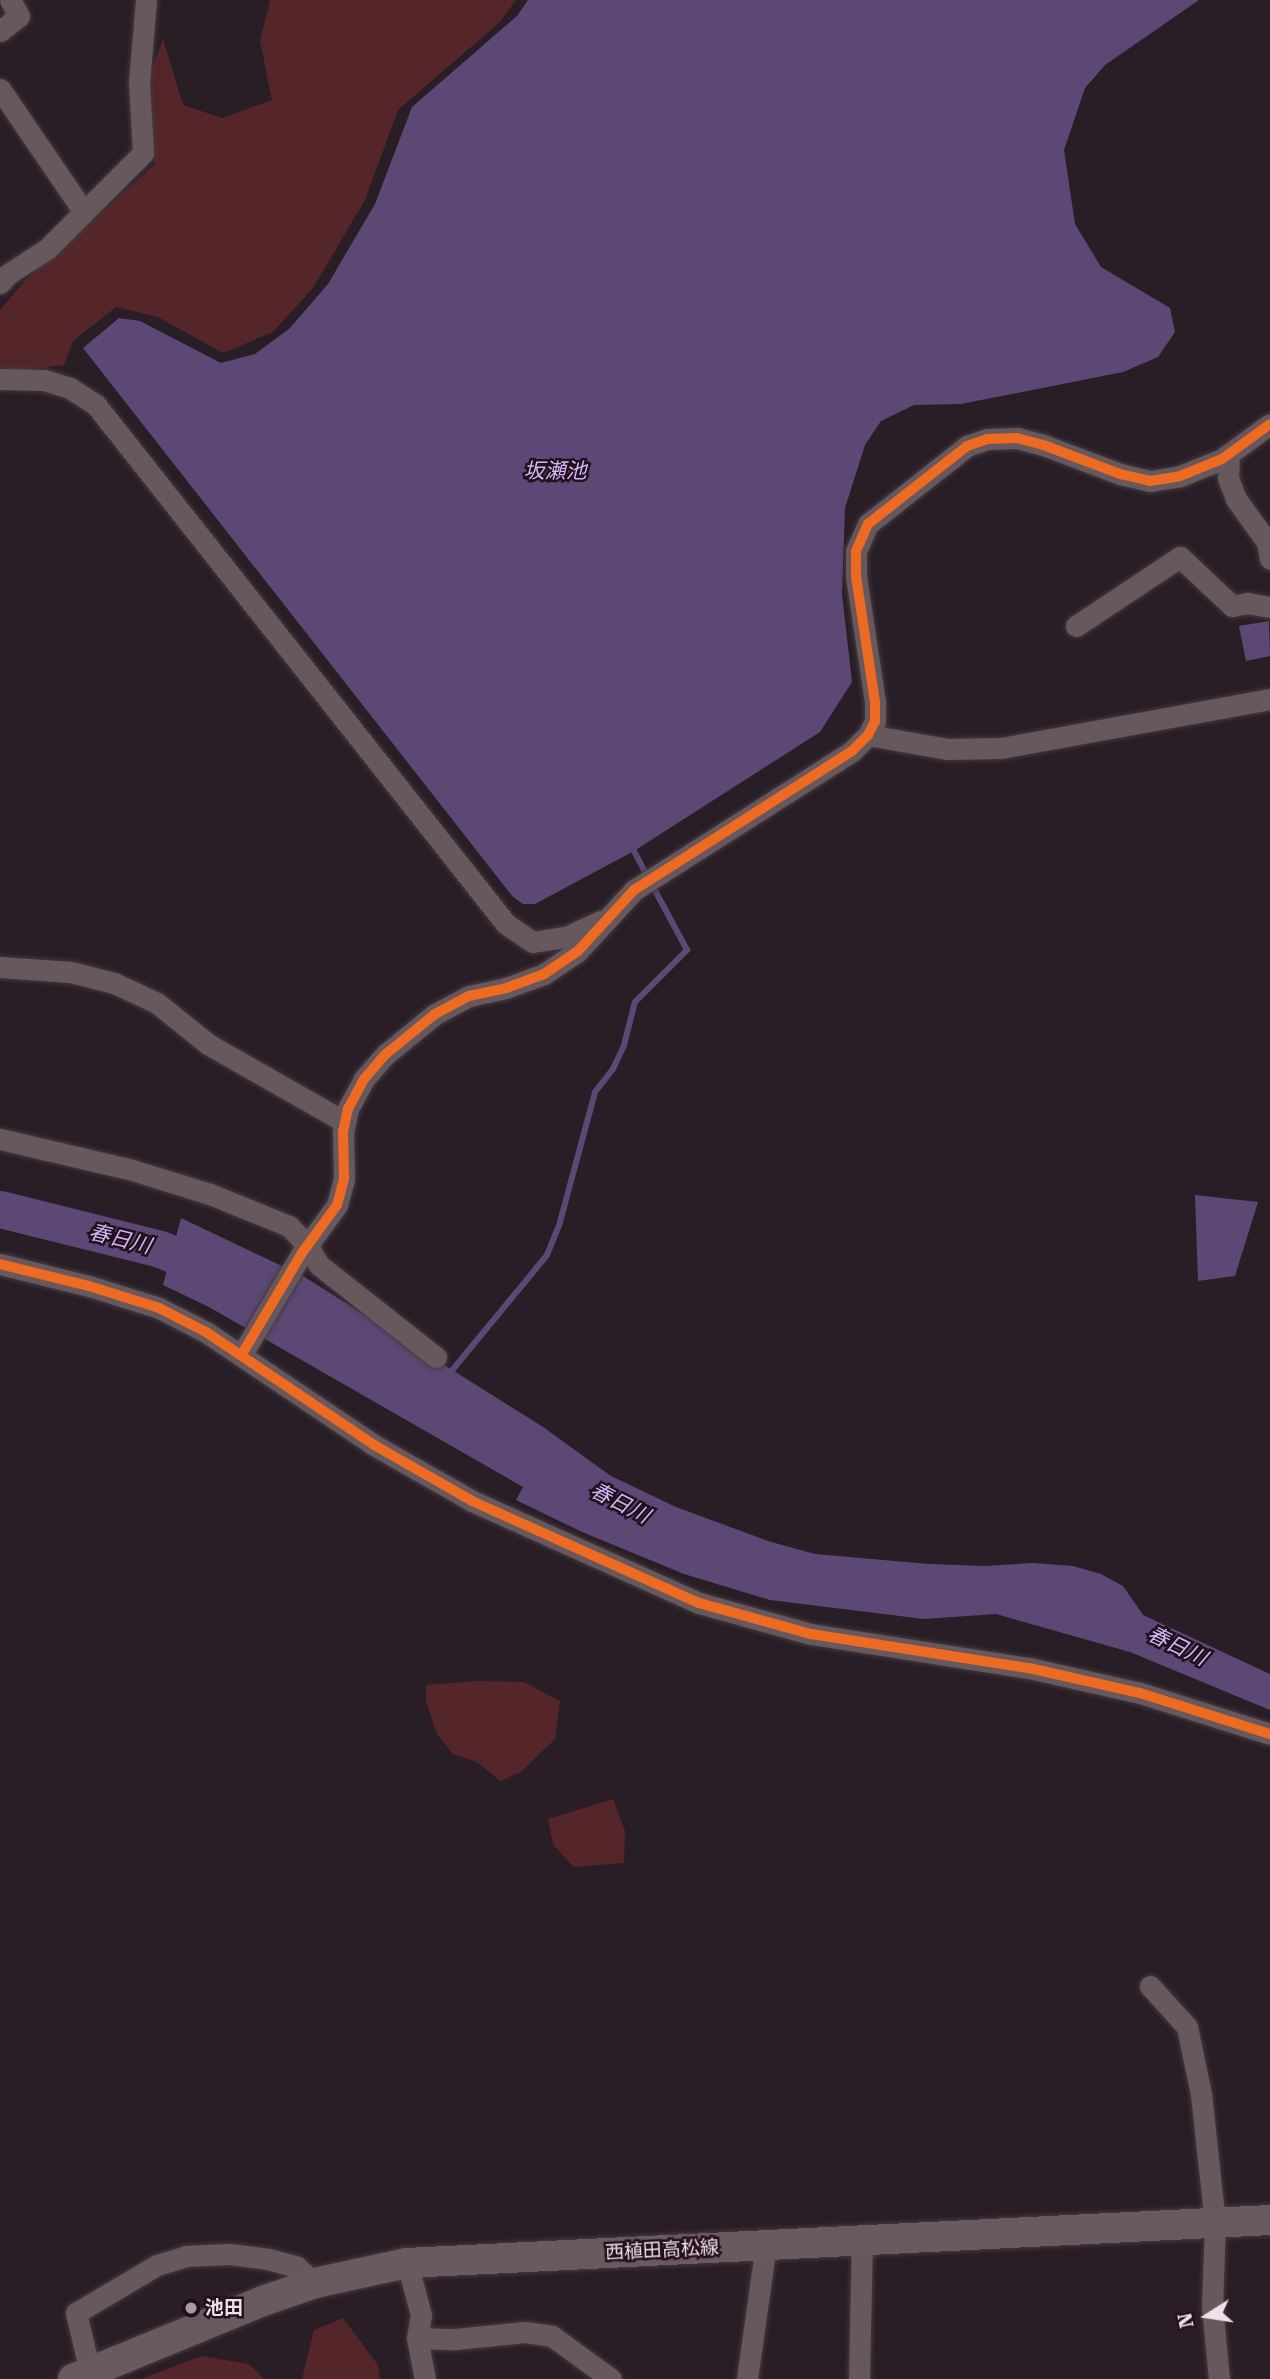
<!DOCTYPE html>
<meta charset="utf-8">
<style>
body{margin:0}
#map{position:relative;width:1270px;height:2379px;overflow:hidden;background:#291e26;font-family:"Roboto Serif","Noto Sans JP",serif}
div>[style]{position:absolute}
.green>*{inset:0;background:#542629}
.water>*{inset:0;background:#5c4874}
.stream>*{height:6px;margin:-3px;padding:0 3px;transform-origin:3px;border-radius:3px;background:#5c4874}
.river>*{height:37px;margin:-18.5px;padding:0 18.5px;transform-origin:18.5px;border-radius:18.5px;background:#5c4874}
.roads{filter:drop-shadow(0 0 2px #443a40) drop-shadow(0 0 2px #443a40)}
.street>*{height:21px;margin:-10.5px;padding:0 10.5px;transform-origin:10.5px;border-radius:10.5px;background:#66585d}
.secondary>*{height:30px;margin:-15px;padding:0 15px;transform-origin:15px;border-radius:15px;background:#6a5a60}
.cycleway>*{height:10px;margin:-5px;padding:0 5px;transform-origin:5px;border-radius:5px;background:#ed6a23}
.dots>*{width:19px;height:19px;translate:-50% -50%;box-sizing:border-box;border:4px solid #24101d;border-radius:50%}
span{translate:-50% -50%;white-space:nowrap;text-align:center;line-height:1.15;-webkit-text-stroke:5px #24101d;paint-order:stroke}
.street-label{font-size:19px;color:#eedfe8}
.poi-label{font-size:19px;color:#eedfe8;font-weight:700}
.left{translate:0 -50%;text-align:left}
.water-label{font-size:21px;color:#cfb7f4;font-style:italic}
.north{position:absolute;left:1172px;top:2281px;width:70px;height:70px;-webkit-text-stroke:5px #24101d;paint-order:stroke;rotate:258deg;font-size:19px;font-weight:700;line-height:28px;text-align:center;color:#eedfe8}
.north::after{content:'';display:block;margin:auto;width:24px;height:32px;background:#eedfe8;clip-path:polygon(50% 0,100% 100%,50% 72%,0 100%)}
</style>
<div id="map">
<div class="green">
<i style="clip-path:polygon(270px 0,516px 0,500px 22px,398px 110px,365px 200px,313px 288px,273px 332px,223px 353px,158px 317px,116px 307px,73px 341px,64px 365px,0 373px,0 310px,27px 278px,154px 165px,150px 74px,163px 39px,183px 105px,222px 118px,272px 100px,260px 41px)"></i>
<i style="clip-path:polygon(478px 1681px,524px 1682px,560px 1701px,555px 1739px,521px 1772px,500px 1781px,477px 1762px,453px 1754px,437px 1734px,426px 1701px,426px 1685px)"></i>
<i style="clip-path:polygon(613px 1799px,625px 1831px,624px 1863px,573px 1867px,553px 1844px,548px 1819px)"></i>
<i style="clip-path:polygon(343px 2318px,378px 2365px,380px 2379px,302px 2379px,314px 2330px)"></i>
<i style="clip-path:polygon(202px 2356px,249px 2364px,264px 2379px,141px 2379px)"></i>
</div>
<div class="water">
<i style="clip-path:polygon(528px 0,1199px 0,1105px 65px,1085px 88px,1064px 150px,1075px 224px,1101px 267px,1170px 308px,1175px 332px,1158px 357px,1123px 372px,961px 404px,914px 405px,881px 421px,865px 445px,845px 508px,842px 594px,852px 682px,820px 732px,634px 851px,535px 904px,523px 904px,513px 897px,83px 348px,119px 318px,140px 321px,221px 363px,255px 354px,289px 329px,328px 284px,375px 204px,412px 107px,517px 16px)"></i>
<i style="clip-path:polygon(1269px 621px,1270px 656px,1246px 661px,1239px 626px)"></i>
<i style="clip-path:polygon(1195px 1195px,1258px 1202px,1235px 1276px,1198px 1281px)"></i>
<i style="clip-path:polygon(181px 1218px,303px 1276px,543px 1427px,611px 1476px,676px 1507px,771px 1542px,815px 1554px,929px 1564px,985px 1566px,1033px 1563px,1073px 1566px,1101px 1574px,1123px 1586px,1143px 1615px,1270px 1674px,1270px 1710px,1130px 1652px,996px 1614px,924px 1619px,770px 1600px,684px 1574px,582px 1532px,516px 1500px,523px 1487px,209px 1307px,163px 1285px)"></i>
</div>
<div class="stream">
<i style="left:449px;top:1374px;width:154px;rotate:-50.5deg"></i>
<i style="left:547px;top:1255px;width:35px;rotate:-68deg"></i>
<i style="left:560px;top:1222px;width:135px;rotate:-74.9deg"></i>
<i style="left:595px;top:1092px;width:29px;rotate:-52deg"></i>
<i style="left:613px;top:1069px;width:26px;rotate:-65deg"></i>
<i style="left:624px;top:1045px;width:44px;rotate:-75.7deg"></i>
<i style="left:635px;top:1002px;width:74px;rotate:-45deg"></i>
<i style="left:687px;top:950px;width:112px;rotate:-118.2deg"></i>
</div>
<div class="river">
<i style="left:0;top:1209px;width:165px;rotate:14deg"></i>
<i style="left:160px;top:1249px;width:61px;rotate:22deg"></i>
</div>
<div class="roads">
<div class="street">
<i style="left:0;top:31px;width:24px;rotate:-38deg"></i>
<i style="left:19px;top:16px;width:18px;rotate:-119deg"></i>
<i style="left:0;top:89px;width:149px;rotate:55.7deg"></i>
<i style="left:0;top:283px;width:12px;rotate:-48deg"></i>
<i style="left:8px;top:274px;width:46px;rotate:-32.7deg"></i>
<i style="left:47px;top:249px;width:136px;rotate:-45deg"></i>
<i style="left:143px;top:153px;width:71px;rotate:-93.2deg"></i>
<i style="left:139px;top:82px;width:82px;rotate:-85.1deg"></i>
<i style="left:0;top:379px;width:44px;rotate:1.3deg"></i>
<i style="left:44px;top:380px;width:27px;rotate:17deg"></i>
<i style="left:70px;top:388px;width:31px;rotate:33deg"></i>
<i style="left:96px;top:405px;width:661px;rotate:51.69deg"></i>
<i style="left:506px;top:924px;width:32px;rotate:34deg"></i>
<i style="left:533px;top:942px;width:33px;rotate:-9deg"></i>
<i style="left:566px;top:937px;width:38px;rotate:-25deg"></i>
<i style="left:1229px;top:454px;width:24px;rotate:92deg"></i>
<i style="left:1228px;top:478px;width:22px;rotate:69deg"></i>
<i style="left:1236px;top:499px;width:53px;rotate:54.2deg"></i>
<i style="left:1267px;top:542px;width:17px;rotate:80deg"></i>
<i style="left:1076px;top:626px;width:125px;rotate:-33.6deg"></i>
<i style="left:1180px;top:557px;width:71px;rotate:43.3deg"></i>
<i style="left:1232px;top:606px;width:15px;rotate:-11deg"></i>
<i style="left:1247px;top:603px;width:23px;rotate:10deg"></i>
<i style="left:868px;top:735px;width:80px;rotate:10deg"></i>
<i style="left:947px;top:749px;width:54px;rotate:-1.1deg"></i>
<i style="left:1001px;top:748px;width:273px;rotate:-10.3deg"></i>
<i style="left:0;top:967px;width:71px;rotate:4deg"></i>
<i style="left:71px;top:972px;width:44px;rotate:14.3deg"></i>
<i style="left:114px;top:983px;width:47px;rotate:24.9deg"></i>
<i style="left:157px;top:1003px;width:65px;rotate:38.8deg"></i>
<i style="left:208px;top:1044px;width:158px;rotate:29.7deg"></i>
<i style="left:0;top:1139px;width:132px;rotate:13.1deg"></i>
<i style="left:129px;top:1169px;width:85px;rotate:17.2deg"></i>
<i style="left:210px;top:1194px;width:85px;rotate:22.1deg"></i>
<i style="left:289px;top:1226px;width:26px;rotate:47deg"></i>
<i style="left:307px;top:1245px;width:23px;rotate:59deg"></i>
<i style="left:319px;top:1265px;width:149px;rotate:38.2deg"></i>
<i style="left:0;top:1264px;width:92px;rotate:13.9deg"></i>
<i style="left:89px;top:1286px;width:73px;rotate:17.4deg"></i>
<i style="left:159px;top:1308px;width:53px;rotate:27.1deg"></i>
<i style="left:206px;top:1332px;width:202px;rotate:33.9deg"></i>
<i style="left:374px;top:1445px;width:113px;rotate:29.7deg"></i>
<i style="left:472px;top:1501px;width:249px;rotate:24.2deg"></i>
<i style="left:699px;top:1603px;width:116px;rotate:15.5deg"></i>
<i style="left:811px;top:1634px;width:221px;rotate:8.9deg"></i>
<i style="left:1029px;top:1668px;width:114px;rotate:12.7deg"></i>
<i style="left:1140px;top:1693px;width:136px;rotate:17.5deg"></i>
<i style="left:242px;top:1354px;width:117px;rotate:-59.3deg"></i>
<i style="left:302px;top:1253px;width:59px;rotate:-53.9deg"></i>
<i style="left:337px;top:1205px;width:28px;rotate:-75deg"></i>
<i style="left:344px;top:1178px;width:46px;rotate:-91.2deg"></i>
<i style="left:343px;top:1132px;width:24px;rotate:-78deg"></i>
<i style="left:348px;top:1109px;width:34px;rotate:-62deg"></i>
<i style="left:364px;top:1079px;width:33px;rotate:-49deg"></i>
<i style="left:386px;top:1054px;width:63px;rotate:-39.2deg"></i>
<i style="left:435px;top:1014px;width:38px;rotate:-28deg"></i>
<i style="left:469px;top:996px;width:38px;rotate:-12deg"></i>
<i style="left:506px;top:988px;width:40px;rotate:-20.2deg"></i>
<i style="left:544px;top:974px;width:41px;rotate:-34.1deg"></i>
<i style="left:578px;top:951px;width:83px;rotate:-47.4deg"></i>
<i style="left:634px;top:890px;width:259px;rotate:-32.5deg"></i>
<i style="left:852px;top:751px;width:23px;rotate:-45deg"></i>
<i style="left:868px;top:735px;width:16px;rotate:-63deg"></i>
<i style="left:875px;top:721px;width:19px;rotate:-90deg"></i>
<i style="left:875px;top:702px;width:127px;rotate:-98.6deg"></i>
<i style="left:856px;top:576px;width:25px;rotate:-90deg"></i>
<i style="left:856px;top:551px;width:30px;rotate:-66deg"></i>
<i style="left:868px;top:524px;width:126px;rotate:-38.2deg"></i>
<i style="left:967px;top:446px;width:21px;rotate:-19deg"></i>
<i style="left:987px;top:439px;width:30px;rotate:-2deg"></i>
<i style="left:1017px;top:438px;width:30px;rotate:15deg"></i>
<i style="left:1046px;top:446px;width:79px;rotate:20.7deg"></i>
<i style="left:1120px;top:474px;width:31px;rotate:13deg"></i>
<i style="left:1150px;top:481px;width:30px;rotate:-9deg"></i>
<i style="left:1180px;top:476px;width:45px;rotate:-22deg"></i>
<i style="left:1222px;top:459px;width:59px;rotate:-36.1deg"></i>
<i style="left:1150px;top:1986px;width:55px;rotate:47.9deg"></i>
<i style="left:1187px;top:2027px;width:68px;rotate:78.2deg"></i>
<i style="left:1201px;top:2094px;width:129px;rotate:83.8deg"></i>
<i style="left:1215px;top:2222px;width:84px;rotate:92deg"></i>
<i style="left:1212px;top:2306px;width:73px;rotate:84.5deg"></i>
<i style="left:407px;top:2263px;width:54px;rotate:74.9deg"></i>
<i style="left:421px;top:2315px;width:23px;rotate:100deg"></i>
<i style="left:417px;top:2338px;width:42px;rotate:79deg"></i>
<i style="left:417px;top:2338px;width:38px;rotate:2deg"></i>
<i style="left:455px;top:2339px;width:70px;rotate:-5.7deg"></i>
<i style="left:525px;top:2332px;width:27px;rotate:8deg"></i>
<i style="left:552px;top:2336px;width:73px;rotate:36.1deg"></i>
<i style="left:90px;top:2372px;width:61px;rotate:-103.3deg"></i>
<i style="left:76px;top:2313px;width:94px;rotate:-30.7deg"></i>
<i style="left:157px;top:2265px;width:30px;rotate:-17deg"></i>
<i style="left:186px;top:2256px;width:43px;rotate:-2.7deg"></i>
<i style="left:229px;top:2254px;width:39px;rotate:7deg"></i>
<i style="left:268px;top:2259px;width:30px;rotate:15deg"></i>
<i style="left:297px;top:2267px;width:24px;rotate:42deg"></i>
<i style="left:747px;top:2379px;width:136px;rotate:-82deg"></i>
<i style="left:859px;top:2379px;width:139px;rotate:-88.8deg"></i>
</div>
<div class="secondary">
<i style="left:73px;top:2379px;width:205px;rotate:-22.3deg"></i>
<i style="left:263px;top:2301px;width:55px;rotate:-19.1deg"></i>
<i style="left:315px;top:2283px;width:94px;rotate:-12.3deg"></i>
<i style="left:407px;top:2263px;width:864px;rotate:-2.85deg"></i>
</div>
</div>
<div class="cycleway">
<i style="left:0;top:1264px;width:92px;rotate:13.9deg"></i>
<i style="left:89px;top:1286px;width:73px;rotate:17.4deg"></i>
<i style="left:159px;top:1308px;width:53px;rotate:27.1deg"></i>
<i style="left:206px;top:1332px;width:202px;rotate:33.9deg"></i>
<i style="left:374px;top:1445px;width:113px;rotate:29.7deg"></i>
<i style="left:472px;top:1501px;width:249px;rotate:24.2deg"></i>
<i style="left:699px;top:1603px;width:116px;rotate:15.5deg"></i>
<i style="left:811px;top:1634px;width:221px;rotate:8.9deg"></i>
<i style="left:1029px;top:1668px;width:114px;rotate:12.7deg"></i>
<i style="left:1140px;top:1693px;width:136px;rotate:17.5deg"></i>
<i style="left:242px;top:1354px;width:117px;rotate:-59.3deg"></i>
<i style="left:302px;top:1253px;width:59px;rotate:-53.9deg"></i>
<i style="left:337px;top:1205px;width:28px;rotate:-75deg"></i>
<i style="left:344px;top:1178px;width:46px;rotate:-91.2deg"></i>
<i style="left:343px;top:1132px;width:24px;rotate:-78deg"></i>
<i style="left:348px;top:1109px;width:34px;rotate:-62deg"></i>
<i style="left:364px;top:1079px;width:33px;rotate:-49deg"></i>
<i style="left:386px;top:1054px;width:63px;rotate:-39.2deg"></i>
<i style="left:435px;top:1014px;width:38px;rotate:-28deg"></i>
<i style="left:469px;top:996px;width:38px;rotate:-12deg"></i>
<i style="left:506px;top:988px;width:40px;rotate:-20.2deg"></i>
<i style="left:544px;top:974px;width:41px;rotate:-34.1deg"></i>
<i style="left:578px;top:951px;width:83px;rotate:-47.4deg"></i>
<i style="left:634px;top:890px;width:259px;rotate:-32.5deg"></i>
<i style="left:852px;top:751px;width:23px;rotate:-45deg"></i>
<i style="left:868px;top:735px;width:16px;rotate:-63deg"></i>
<i style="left:875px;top:721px;width:19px;rotate:-90deg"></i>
<i style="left:875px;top:702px;width:127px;rotate:-98.6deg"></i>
<i style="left:856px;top:576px;width:25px;rotate:-90deg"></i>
<i style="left:856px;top:551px;width:30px;rotate:-66deg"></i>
<i style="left:868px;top:524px;width:126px;rotate:-38.2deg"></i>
<i style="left:967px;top:446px;width:21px;rotate:-19deg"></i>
<i style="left:987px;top:439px;width:30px;rotate:-2deg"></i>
<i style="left:1017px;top:438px;width:30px;rotate:15deg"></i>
<i style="left:1046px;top:446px;width:79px;rotate:20.7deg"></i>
<i style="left:1120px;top:474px;width:31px;rotate:13deg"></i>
<i style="left:1150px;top:481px;width:30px;rotate:-9deg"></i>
<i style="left:1180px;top:476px;width:45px;rotate:-22deg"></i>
<i style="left:1222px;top:459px;width:59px;rotate:-36.1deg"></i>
</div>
<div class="dots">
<i style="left:191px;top:2308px;background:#a99ba4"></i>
</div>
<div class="street-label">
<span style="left:662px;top:2250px;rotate:-3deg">西植田高松線</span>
</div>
<div class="poi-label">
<span class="left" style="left:205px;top:2308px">池田</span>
</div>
<div class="water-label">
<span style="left:555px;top:471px">坂瀬池</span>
<span style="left:120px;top:1239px;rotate:14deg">春日川</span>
<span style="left:620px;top:1503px;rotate:27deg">春日川</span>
<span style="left:1177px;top:1646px;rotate:26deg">春日川</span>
</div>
<div class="north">N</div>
</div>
